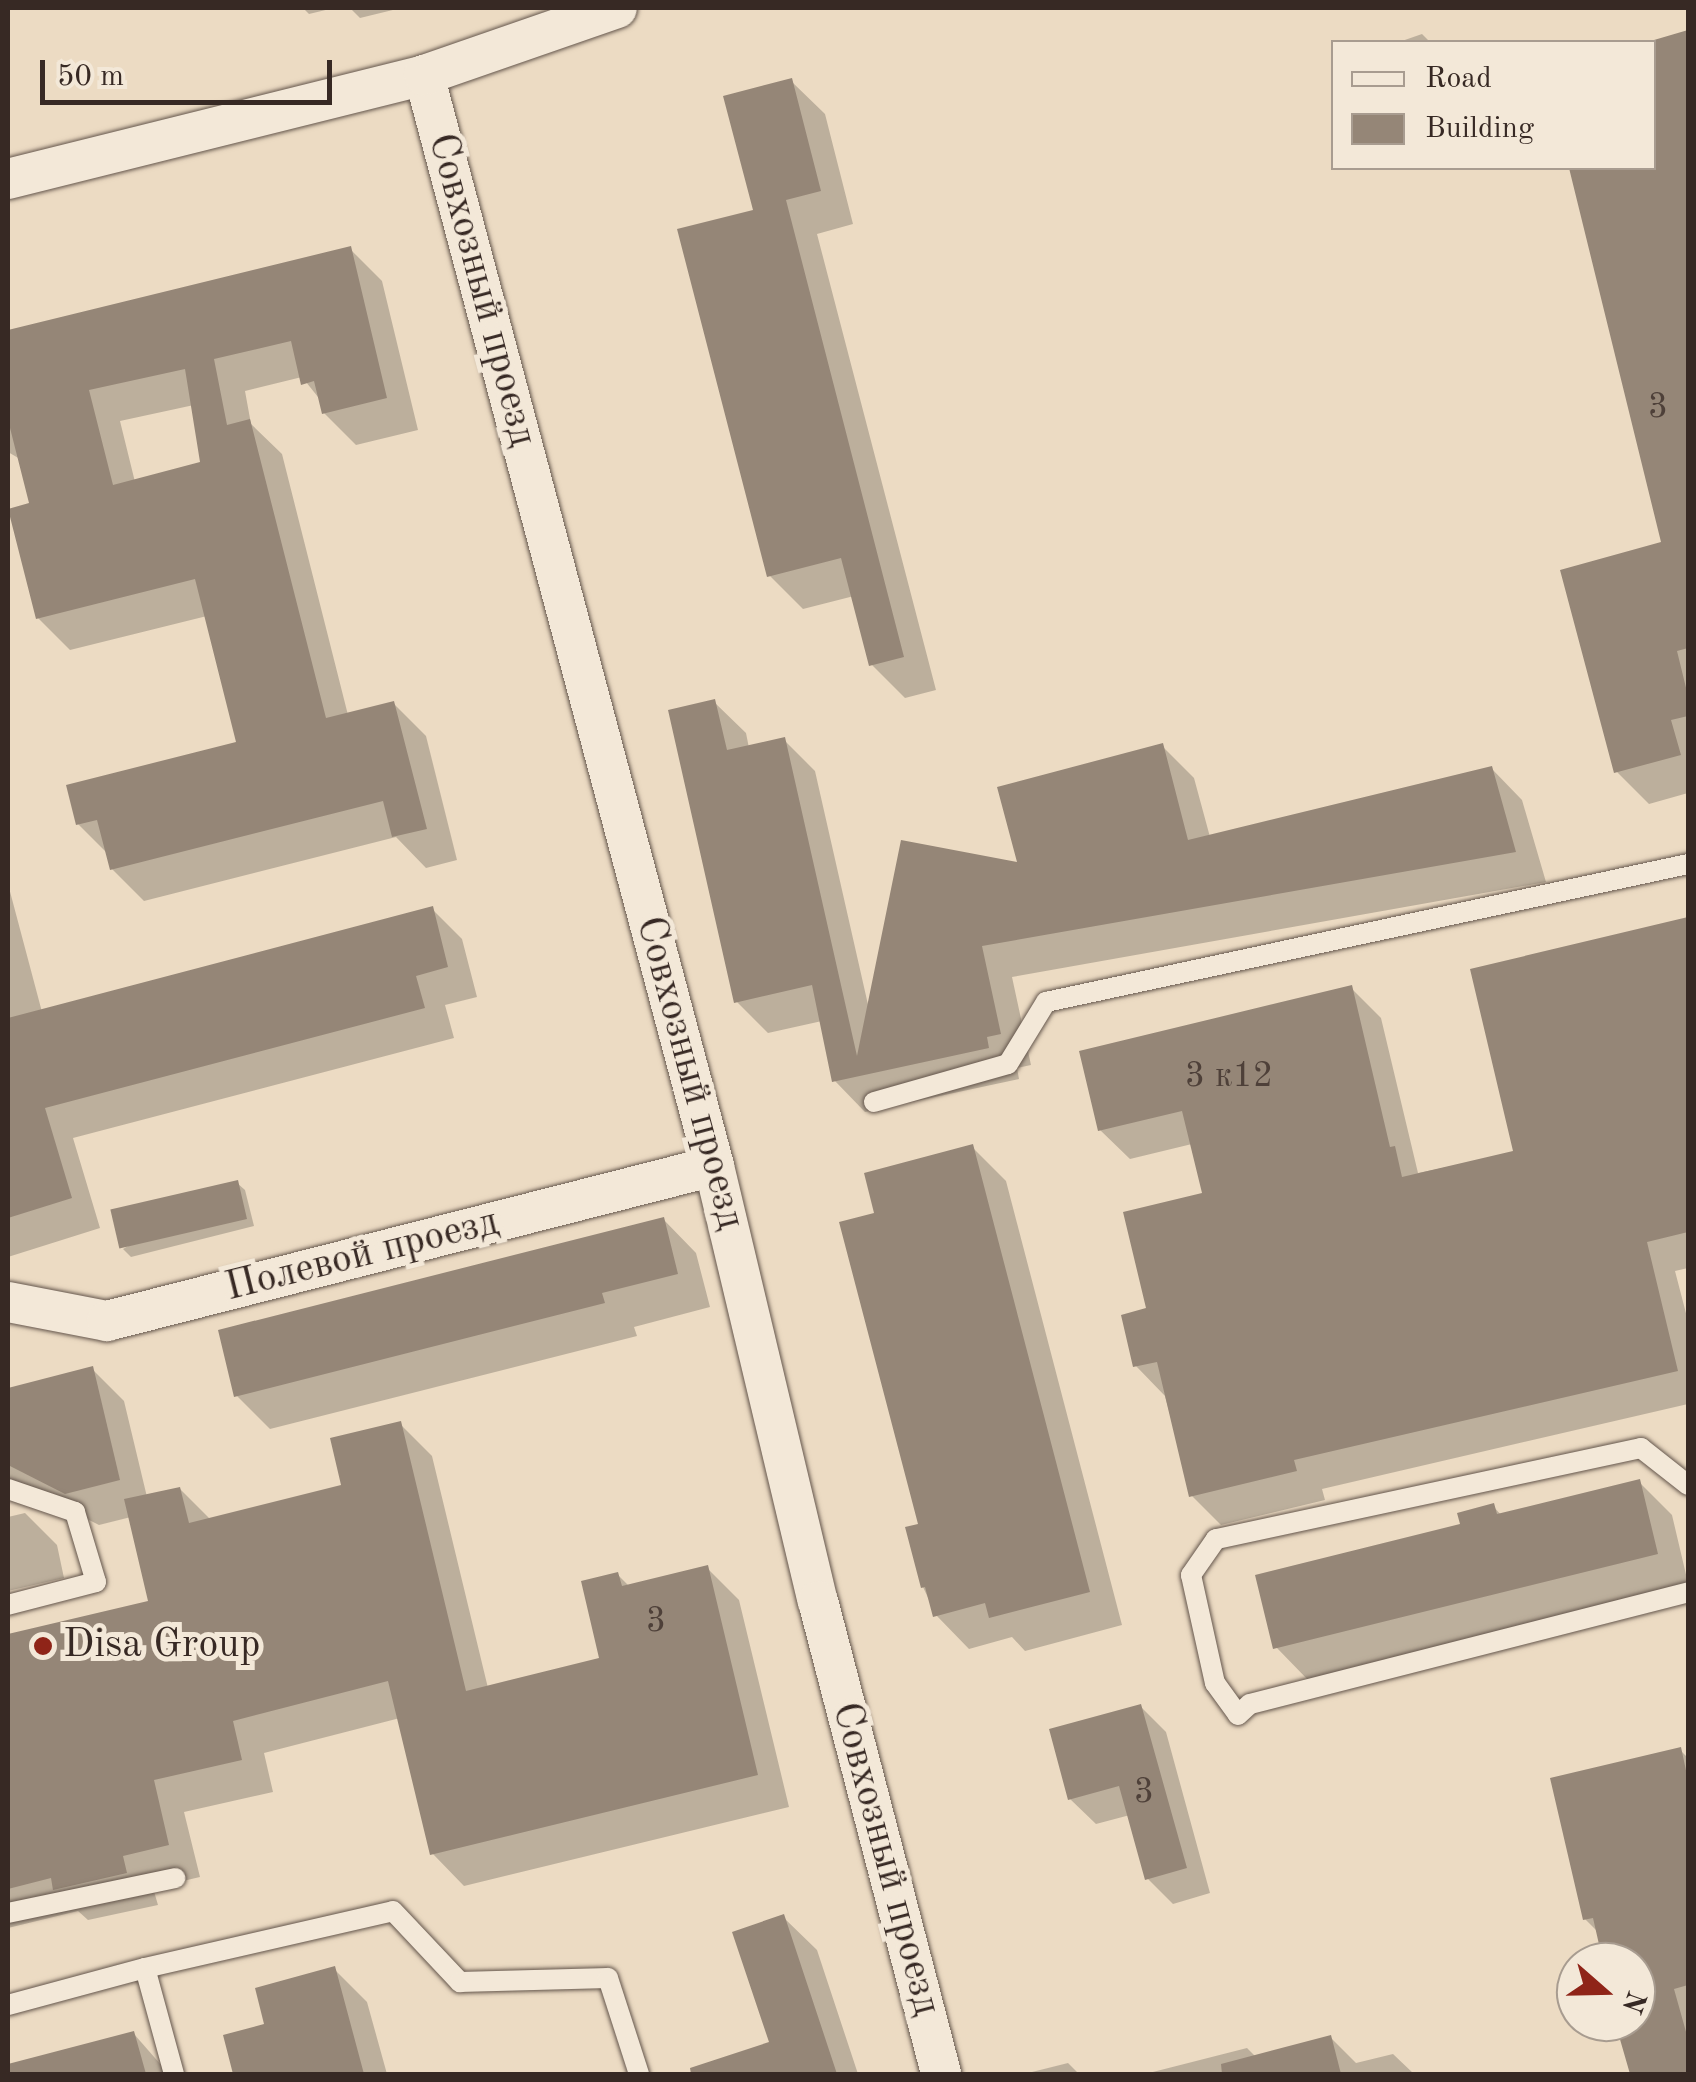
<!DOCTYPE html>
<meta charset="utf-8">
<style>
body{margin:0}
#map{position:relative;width:1696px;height:2082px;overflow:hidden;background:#ecdbc3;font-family:"Old Standard TT",serif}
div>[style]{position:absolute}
.shadow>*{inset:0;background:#0003}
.building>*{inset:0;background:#958677;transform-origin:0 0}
.roads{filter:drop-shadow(0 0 2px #64564c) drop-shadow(0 0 2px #64564c)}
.lane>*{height:20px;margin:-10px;padding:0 10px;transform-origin:10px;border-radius:10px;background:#f3e8d8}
.street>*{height:40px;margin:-20px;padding:0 20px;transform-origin:20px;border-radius:20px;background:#f3e8d8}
.dots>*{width:28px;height:28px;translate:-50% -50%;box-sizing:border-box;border:5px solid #f3e8d8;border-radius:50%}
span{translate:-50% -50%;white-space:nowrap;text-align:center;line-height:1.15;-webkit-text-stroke:10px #f3e8d8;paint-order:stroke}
.number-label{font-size:35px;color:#4e4039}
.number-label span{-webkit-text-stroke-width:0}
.street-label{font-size:40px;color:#372924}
.poi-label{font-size:40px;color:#372924}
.left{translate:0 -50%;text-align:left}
.frame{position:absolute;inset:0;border:10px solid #372924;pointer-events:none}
.legend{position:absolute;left:1331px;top:40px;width:325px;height:130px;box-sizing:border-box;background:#f3e8d8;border:2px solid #a89c90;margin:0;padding:12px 18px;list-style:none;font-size:30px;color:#372924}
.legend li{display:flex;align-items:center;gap:20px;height:50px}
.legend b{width:50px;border:2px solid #a89c90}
.north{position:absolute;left:1556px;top:1942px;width:100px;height:100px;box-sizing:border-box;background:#f3e8d8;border:2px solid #a89c90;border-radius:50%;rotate:110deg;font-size:28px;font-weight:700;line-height:40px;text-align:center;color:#372924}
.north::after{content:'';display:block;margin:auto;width:35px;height:45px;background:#8f2418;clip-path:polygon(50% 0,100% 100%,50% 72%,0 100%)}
.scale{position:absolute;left:40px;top:60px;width:292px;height:45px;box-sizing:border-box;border:5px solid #372924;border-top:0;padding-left:12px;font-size:30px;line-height:35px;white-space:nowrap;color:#372924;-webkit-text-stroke:8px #f3e8d8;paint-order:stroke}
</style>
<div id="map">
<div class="shadow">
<i style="clip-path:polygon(303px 8px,334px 8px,309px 14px)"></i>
<i style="clip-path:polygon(350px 8px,401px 8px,360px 18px)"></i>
<i style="clip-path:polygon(1422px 34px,1430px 42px,1399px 42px)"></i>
<i style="clip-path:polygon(1685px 34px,1688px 38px,1688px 793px,1649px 804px,1617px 772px,1664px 544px,1571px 168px,1654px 168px,1654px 42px,1648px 42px)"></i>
<i style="clip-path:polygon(791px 81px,825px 114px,853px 224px,817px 234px,936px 690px,905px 698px,872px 665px,854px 596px,803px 609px,770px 576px,756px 211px)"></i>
<i style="clip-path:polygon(evenodd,350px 249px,382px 281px,418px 430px,356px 445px,324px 413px,322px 402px,302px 377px,245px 391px,251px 424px,282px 454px,348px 715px,394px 704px,426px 736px,457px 860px,426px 868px,396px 837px,144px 901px,112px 869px,108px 854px,78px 824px,239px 743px,207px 616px,70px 650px,38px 618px,32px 505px,20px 459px,8px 452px,8px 333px,350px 249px,194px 405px,203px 464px,135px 482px,120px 421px,194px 405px)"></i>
<i style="clip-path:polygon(714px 702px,746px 733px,749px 748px,784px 740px,815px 771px,869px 1009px,1020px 865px,1162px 746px,1194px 778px,1210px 837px,1491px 768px,1522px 800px,1546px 882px,1012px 977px,1031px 1065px,1017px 1068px,1019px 1079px,865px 1112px,834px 1080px,822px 1021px,768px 1033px,737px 1002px)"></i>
<i style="clip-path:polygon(8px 884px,42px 1012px,432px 909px,462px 939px,477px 997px,445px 1005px,454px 1038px,73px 1138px,100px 1228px,8px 1257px)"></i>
<i style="clip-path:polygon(1688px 920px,1688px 1268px,1675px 1271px,1688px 1321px,1688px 1404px,1322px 1489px,1325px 1500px,1221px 1525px,1192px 1496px,1165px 1396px,1136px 1366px,1149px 1310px,1205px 1195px,1192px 1144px,1130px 1159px,1100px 1130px,1351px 988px,1381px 1018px,1418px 1173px,1516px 1153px,1473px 971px)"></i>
<i style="clip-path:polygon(972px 1147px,1006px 1181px,1122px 1625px,1025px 1651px,1012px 1637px,969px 1649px,936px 1615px,923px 1587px,921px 1526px,877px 1214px)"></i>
<i style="clip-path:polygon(237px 1183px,245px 1190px,254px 1226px,131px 1257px,123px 1249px)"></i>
<i style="clip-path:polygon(663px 1219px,696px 1253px,710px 1307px,634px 1327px,637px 1336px,270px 1429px,237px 1396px)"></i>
<i style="clip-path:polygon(92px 1369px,124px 1401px,147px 1497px,180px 1489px,211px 1520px,344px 1487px,400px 1424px,432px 1456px,488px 1688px,602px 1660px,618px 1575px,630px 1587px,707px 1568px,739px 1600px,789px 1807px,464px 1886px,432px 1853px,400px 1718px,264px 1753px,273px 1792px,184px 1812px,200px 1877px,153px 1888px,158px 1905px,88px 1920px,78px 1911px,8px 1928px,8px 1636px,151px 1603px,131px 1517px,99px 1525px,8px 1479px,8px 1390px)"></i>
<i style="clip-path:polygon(1639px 1482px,1672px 1515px,1688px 1583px,1309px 1681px,1276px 1647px,1493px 1506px,1502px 1516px)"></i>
<i style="clip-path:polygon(25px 1513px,57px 1545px,64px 1578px,8px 1591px,8px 1517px)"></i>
<i style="clip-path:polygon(1140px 1706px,1166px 1732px,1210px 1893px,1173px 1904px,1147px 1878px,1130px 1815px,1096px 1824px,1070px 1799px)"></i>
<i style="clip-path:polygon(1680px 1750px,1688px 1758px,1688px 2074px,1633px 2074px,1618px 2022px,1636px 2022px,1636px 1962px,1605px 1962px,1599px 1933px,1585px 1919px)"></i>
<i style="clip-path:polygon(783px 1917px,817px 1950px,858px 2074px,735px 2074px,729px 2058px,772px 2044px)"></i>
<i style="clip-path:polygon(334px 1969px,367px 2002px,387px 2074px,236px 2074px,226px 2037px,267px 2026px)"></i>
<i style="clip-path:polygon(134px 2034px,169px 2074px,8px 2074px,8px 2066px)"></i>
<i style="clip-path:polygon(1331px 2038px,1356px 2063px,1393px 2054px,1414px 2074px,1145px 2074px,1247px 2048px,1256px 2057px)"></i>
<i style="clip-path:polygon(1068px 2063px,1079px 2074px,1024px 2074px)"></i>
</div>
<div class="building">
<i style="clip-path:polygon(1688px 30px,1688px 648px,1677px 651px,1688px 696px,1688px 716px,1671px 720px,1681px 755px,1614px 773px,1560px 570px,1661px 542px,1569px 168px,1654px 168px,1654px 40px)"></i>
<i style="clip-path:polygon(792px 78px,821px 191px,786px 200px,904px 657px,869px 666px,841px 558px,767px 577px,677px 229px,753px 210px,723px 96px)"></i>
<i style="clip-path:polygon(evenodd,351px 246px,387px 398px,322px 414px,314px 381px,301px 385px,291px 341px,214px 359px,227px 425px,250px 419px,326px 718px,394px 701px,427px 829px,392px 837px,383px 801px,110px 870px,97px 820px,76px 825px,66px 785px,236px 742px,195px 579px,36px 619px,8px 509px,29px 503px,8px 420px,8px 330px,351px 246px,185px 369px,200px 462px,113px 485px,89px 390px,185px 369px)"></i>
<i style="clip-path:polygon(715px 699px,727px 750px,785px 737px,857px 1056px,901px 840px,1017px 862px,997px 787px,1163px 743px,1188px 840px,1492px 766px,1516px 852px,982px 946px,1001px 1034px,987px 1037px,989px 1048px,832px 1082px,812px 985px,734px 1003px,668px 710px)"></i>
<i style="clip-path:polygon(433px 906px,448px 967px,416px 976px,425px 1008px,45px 1108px,72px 1198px,8px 1218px,8px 1018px)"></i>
<i style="clip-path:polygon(1688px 917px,1688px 1232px,1647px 1242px,1678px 1371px,1294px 1460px,1297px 1471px,1189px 1497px,1157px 1362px,1133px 1367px,1121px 1315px,1146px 1308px,1123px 1212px,1202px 1193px,1182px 1111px,1098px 1131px,1079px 1051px,1352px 985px,1390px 1147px,1395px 1146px,1402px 1177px,1513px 1151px,1470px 969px)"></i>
<i style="clip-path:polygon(973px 1144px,1090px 1592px,989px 1618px,985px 1603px,933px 1617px,925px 1587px,921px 1588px,905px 1527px,918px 1524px,839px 1222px,874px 1213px,864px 1173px)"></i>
<i style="left:238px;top:1180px;width:40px;height:131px;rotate:77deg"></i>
<i style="clip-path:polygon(664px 1217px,678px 1274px,602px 1293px,605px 1303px,234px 1397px,218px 1330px)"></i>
<i style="clip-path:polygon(93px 1366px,120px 1480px,65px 1494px,8px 1465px,8px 1388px)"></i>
<i style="clip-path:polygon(401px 1421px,466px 1691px,599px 1658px,581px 1581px,618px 1572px,622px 1586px,708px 1565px,758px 1775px,430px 1855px,388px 1681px,233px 1721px,242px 1760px,154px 1780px,169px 1845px,123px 1856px,127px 1873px,53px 1890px,51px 1878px,8px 1889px,8px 1634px,148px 1601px,124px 1499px,180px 1487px,189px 1523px,341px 1485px,330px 1438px)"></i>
<i style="clip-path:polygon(1640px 1479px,1658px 1554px,1273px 1649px,1255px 1575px,1460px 1524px,1457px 1513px,1494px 1503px,1497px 1514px)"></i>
<i style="clip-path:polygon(1141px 1704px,1187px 1868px,1145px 1880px,1119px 1786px,1068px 1800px,1049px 1729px)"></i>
<i style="clip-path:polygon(1681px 1747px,1688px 1780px,1688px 1985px,1674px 1989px,1688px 2039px,1688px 2074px,1630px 2074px,1615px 2022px,1636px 2022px,1636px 1962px,1603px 1962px,1593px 1918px,1583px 1920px,1550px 1778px)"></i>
<i style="clip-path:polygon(784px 1914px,837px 2074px,691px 2074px,690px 2068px,769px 2042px,732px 1932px)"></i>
<i style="clip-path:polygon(335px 1966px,364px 2074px,233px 2074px,223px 2035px,264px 2024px,255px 1988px)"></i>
<i style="clip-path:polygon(134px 2031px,146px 2074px,10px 2074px,8px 2064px)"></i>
<i style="clip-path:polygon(1331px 2035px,1341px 2074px,1222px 2074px,1221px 2064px)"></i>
</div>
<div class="roads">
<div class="lane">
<i style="left:874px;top:1102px;width:139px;rotate:-15.8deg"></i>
<i style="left:1008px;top:1064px;width:73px;rotate:-58.5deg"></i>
<i style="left:1046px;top:1002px;width:657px;rotate:-12.13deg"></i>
<i style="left:1688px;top:1485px;width:60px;rotate:-141.8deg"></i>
<i style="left:1641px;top:1448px;width:435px;rotate:167.9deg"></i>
<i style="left:1216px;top:1539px;width:44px;rotate:124.8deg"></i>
<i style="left:1191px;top:1575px;width:111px;rotate:77.5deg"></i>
<i style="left:1215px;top:1683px;width:39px;rotate:54deg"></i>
<i style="left:1238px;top:1715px;width:16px;rotate:-43deg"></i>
<i style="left:1250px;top:1704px;width:452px;rotate:-14.3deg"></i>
<i style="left:8px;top:1489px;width:71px;rotate:18.9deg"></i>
<i style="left:75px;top:1512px;width:73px;rotate:73.3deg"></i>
<i style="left:96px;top:1582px;width:91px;rotate:165.4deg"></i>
<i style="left:8px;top:1913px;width:171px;rotate:-11.8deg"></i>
<i style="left:145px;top:1968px;width:110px;rotate:74.7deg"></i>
<i style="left:8px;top:2005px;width:142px;rotate:-15.1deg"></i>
<i style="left:145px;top:1968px;width:254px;rotate:-12.9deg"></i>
<i style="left:393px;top:1911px;width:98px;rotate:46.7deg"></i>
<i style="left:460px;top:1982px;width:148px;rotate:-1.5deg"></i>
<i style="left:608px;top:1978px;width:101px;rotate:72.1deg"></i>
</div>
<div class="street">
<i style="left:424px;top:75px;width:1129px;rotate:75.11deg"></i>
<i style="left:714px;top:1166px;width:447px;rotate:76.6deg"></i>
<i style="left:818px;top:1601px;width:489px;rotate:75.4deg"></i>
<i style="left:8px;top:179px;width:429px;rotate:-14deg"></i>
<i style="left:424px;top:75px;width:204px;rotate:-19.1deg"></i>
<i style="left:8px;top:1302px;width:101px;rotate:10.9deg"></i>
<i style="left:107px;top:1321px;width:626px;rotate:-14.32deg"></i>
</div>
</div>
<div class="dots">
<i style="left:43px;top:1646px;background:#8f2418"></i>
</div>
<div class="number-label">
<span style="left:1658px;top:408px">3</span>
<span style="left:1229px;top:1077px">3 к12</span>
<span style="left:656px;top:1622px">3</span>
<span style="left:1144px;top:1793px">3</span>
</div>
<div class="street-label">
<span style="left:481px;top:290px;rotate:75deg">Совхозный проезд</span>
<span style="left:689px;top:1073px;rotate:75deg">Совхозный проезд</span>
<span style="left:362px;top:1256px;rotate:-14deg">Полевой проезд</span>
<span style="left:885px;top:1859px;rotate:75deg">Совхозный проезд</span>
</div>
<div class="poi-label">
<span class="left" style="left:63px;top:1646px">Disa Group</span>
</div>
<div class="frame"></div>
<ul class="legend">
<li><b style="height:12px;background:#f3e8d8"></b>Road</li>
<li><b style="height:28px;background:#958677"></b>Building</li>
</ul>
<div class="north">N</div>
<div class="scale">50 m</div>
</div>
